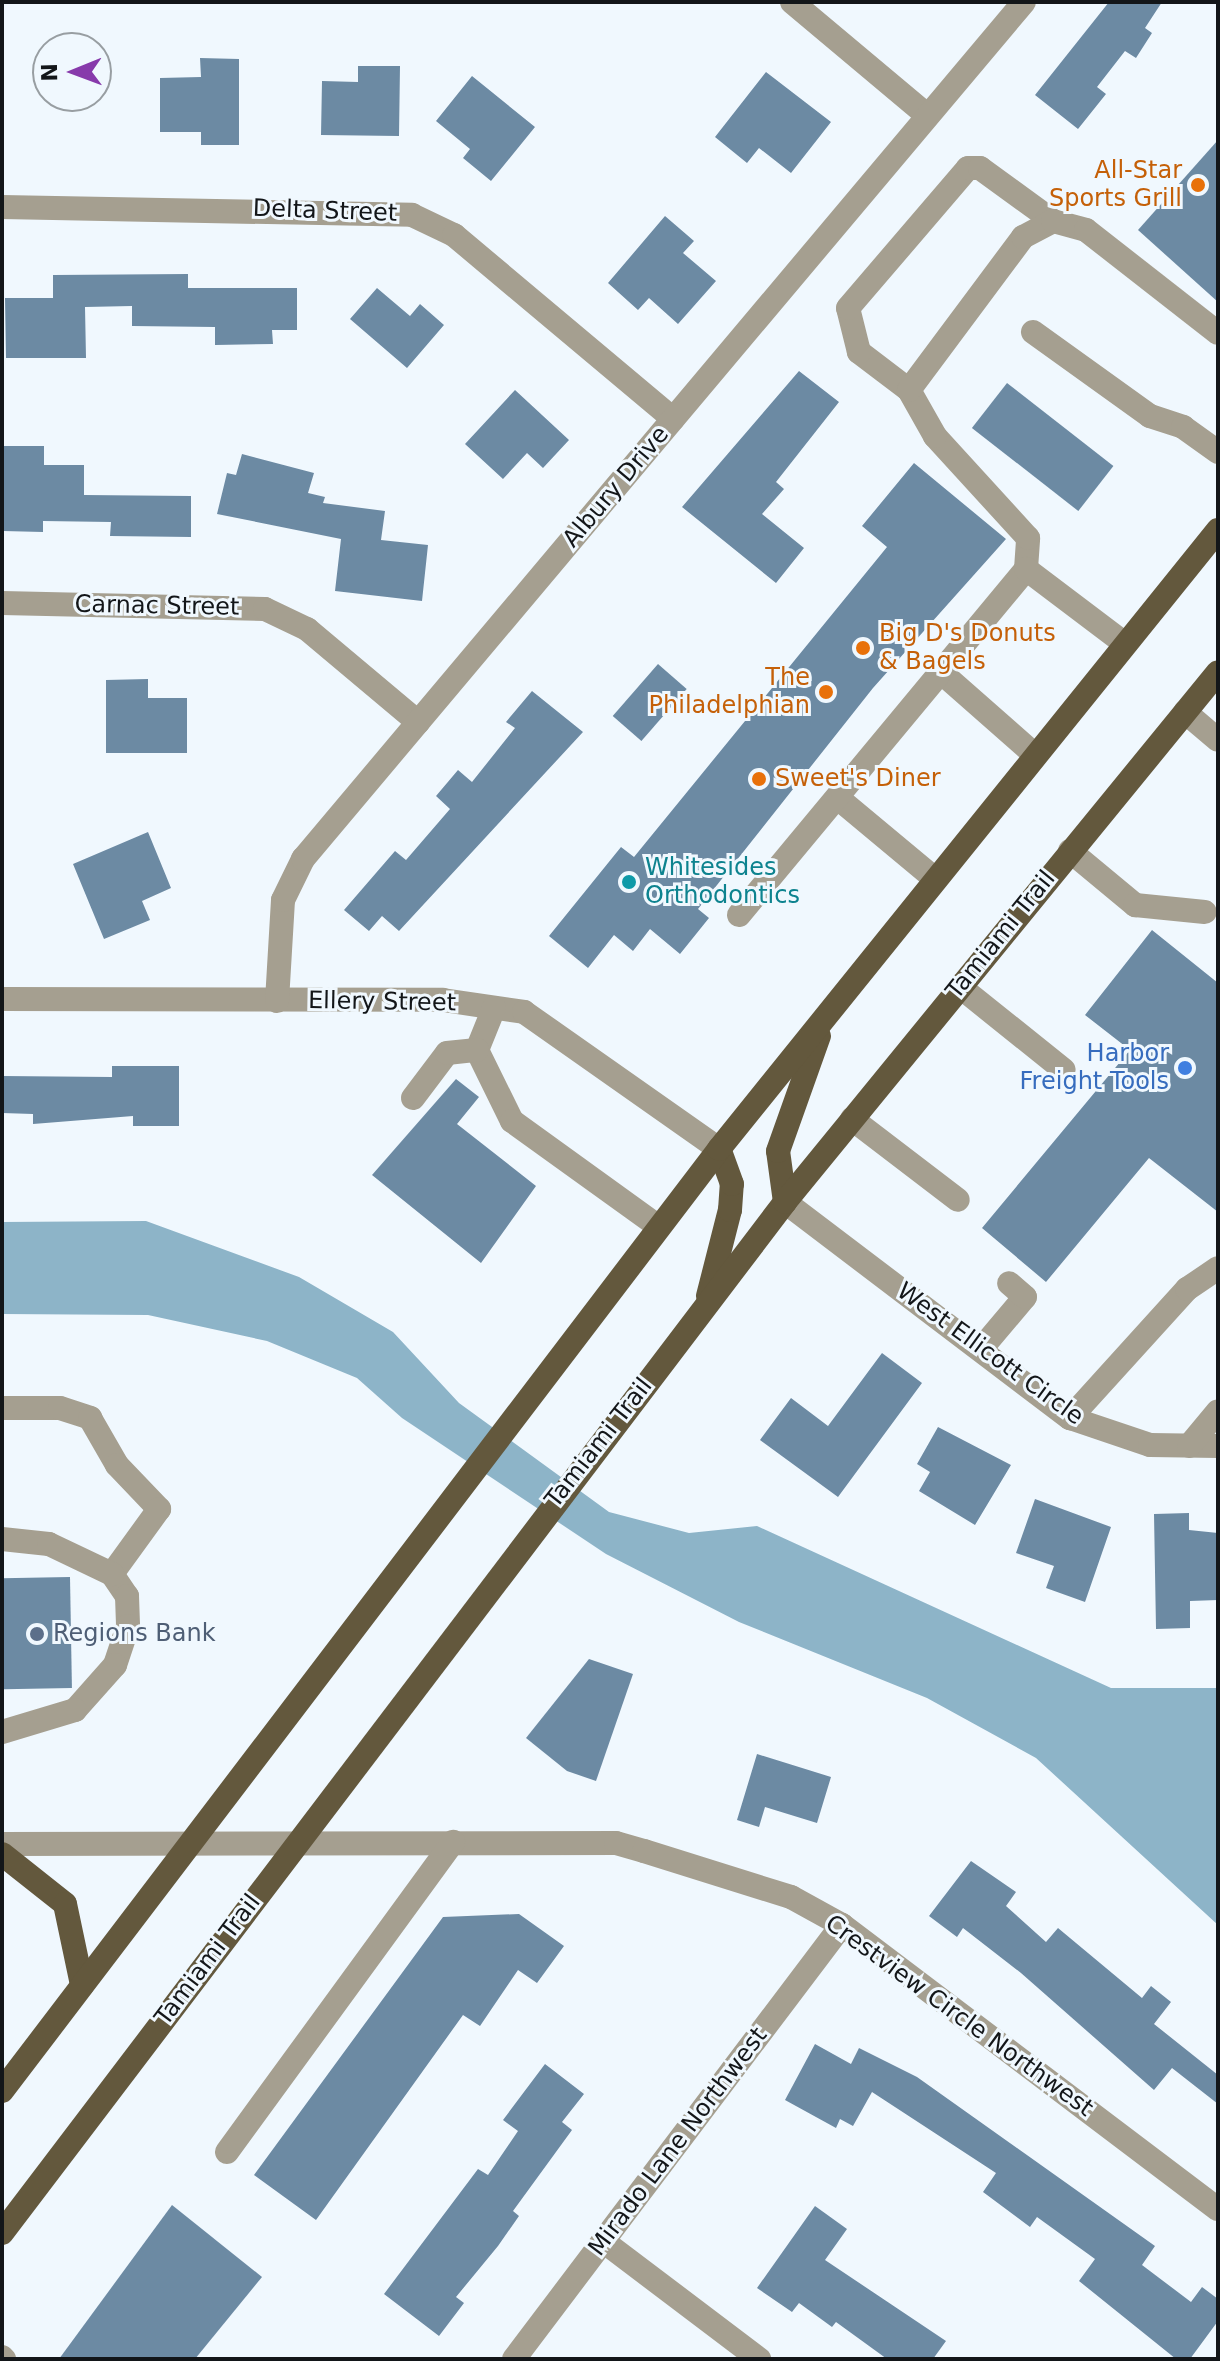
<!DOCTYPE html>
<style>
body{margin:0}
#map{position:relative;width:1220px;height:2361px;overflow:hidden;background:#f0f8fe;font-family:"DejaVu Sans",sans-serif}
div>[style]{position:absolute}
.water>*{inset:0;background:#8db4c8}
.building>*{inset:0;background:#6c8aa3;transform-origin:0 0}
.minor>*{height:24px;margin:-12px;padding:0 12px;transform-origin:12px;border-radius:12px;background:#a59f90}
.major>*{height:24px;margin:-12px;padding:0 12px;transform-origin:12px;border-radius:12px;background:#63583d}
.dots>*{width:22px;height:22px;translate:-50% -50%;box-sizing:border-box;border:4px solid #f0f8fe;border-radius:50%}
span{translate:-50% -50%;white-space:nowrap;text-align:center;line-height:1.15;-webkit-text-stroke:6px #f0f8fe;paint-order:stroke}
.food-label{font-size:24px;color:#c56008}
.right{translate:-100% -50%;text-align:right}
.left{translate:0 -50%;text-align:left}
.street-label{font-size:24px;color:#131619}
.culture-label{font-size:24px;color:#0d838f}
.shop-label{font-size:24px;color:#366cbe}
.service-label{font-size:24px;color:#4e5e75}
.frame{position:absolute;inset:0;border:4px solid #131619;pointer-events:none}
.north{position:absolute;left:32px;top:32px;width:80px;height:80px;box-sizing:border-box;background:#f0f8fe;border:2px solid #989ea2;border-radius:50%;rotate:269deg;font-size:22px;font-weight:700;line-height:32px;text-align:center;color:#131619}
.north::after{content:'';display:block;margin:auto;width:28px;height:36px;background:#873aab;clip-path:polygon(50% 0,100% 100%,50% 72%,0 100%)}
</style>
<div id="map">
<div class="water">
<i style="clip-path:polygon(146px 1221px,299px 1277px,393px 1332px,459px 1403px,609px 1512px,689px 1533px,757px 1526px,1111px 1688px,1218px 1688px,1218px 1925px,1036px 1758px,927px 1698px,739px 1622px,606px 1554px,402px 1418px,357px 1378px,267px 1341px,148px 1315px,2px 1314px,2px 1222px)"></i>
</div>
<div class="building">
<i style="clip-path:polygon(1109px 2px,1162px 2px,1145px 28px,1152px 33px,1136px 58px,1125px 51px,1097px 87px,1106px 94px,1078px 129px,1035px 95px)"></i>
<i style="clip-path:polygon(200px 58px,239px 59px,239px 145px,201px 145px,201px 132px,160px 132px,160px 78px,201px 77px)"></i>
<i style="clip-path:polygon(358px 66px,400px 66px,399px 136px,321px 135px,322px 81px,358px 82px)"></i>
<i style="clip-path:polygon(766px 72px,831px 122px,791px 173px,759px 148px,747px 163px,715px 137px)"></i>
<i style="clip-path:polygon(472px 76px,535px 127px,491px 181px,463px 158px,470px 149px,436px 121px)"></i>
<i style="clip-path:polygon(1218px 140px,1218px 302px,1138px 230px)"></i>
<i style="clip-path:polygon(665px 216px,694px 241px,683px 253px,716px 281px,678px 324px,649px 298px,638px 310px,608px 283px)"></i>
<i style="clip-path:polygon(188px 274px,188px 288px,297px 288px,297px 330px,272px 330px,273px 344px,215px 345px,215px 327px,132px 326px,132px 306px,85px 307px,86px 358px,6px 358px,5px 298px,53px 298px,53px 275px)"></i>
<i style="clip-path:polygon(377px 288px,410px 316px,420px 304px,444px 325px,407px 368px,350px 319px)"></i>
<i style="clip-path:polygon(799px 371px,839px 402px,776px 482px,784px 489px,762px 514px,804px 548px,776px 583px,682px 507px)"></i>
<i style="left:1007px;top:383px;width:135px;height:57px;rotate:38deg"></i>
<i style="clip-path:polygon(515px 390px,569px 440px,543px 468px,527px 453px,503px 479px,465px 444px)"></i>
<i style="clip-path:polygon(4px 446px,44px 446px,44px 465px,84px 465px,84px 495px,191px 496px,191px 537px,110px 536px,111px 522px,43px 521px,43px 532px,3px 531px)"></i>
<i style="clip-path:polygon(242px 454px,314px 473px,308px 493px,325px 497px,323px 503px,385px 511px,381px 540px,428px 545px,422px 601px,335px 591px,341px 539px,217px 514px,227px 473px,236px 475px)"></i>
<i style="clip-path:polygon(914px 463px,1006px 539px,873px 688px,698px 909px,709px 918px,680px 954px,650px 929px,633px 951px,614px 935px,588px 968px,549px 936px,621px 847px,634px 857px,887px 547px,862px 526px)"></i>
<i style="left:658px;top:664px;width:38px;height:69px;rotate:41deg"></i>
<i style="clip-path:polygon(148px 679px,148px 698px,187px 698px,187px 753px,106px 753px,106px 680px)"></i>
<i style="clip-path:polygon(532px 691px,583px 732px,399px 931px,382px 916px,369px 931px,344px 910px,395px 851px,406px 860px,450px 809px,436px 796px,458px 770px,472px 782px,515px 728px,506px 722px)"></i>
<i style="clip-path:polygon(148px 832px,171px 888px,142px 901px,150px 920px,104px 939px,73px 864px)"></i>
<i style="clip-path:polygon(1152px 930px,1218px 983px,1218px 1212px,1149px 1158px,1046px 1282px,982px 1228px,1130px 1050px,1085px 1015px)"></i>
<i style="clip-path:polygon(112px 1066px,179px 1066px,179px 1126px,133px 1126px,133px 1116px,33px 1124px,33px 1114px,2px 1113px,2px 1076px,112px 1077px)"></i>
<i style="clip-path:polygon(456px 1079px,479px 1097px,457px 1124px,536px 1186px,481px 1263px,372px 1175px)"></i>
<i style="clip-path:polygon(882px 1353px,922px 1383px,838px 1497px,760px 1440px,791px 1398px,828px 1426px)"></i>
<i style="clip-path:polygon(938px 1427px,1011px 1465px,975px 1525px,919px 1491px,930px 1472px,917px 1464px)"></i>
<i style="clip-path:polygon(1035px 1499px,1111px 1527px,1085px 1602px,1046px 1588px,1054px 1566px,1016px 1553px)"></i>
<i style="clip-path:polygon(1189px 1513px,1189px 1530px,1218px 1533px,1218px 1600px,1190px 1601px,1190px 1628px,1156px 1629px,1154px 1514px)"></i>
<i style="left:70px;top:1577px;width:111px;height:68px;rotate:89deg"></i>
<i style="clip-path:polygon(589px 1659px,633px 1674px,596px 1781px,567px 1771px,526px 1738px)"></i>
<i style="clip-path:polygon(757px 1754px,831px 1777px,817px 1823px,765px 1807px,759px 1827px,737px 1820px)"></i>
<i style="clip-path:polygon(971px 1861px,1016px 1892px,1006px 1906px,1046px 1942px,1058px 1928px,1142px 1998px,1151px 1986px,1171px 2002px,1154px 2024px,1218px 2075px,1218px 2104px,1172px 2068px,1154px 2090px,1021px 1973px,963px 1928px,957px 1937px,929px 1916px)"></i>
<i style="clip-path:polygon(519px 1914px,564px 1946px,537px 1983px,518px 1970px,480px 2026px,463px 2015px,316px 2220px,254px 2175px,443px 1917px)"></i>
<i style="clip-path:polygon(815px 2044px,851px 2064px,859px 2048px,917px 2077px,1155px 2246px,1142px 2265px,1191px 2302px,1202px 2287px,1218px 2299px,1218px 2321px,1190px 2359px,1176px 2359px,1079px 2281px,1095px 2259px,1037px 2217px,1030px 2227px,983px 2192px,996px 2173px,872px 2092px,853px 2126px,840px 2119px,836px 2128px,785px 2100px)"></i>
<i style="clip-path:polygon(545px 2064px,584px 2094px,562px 2122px,572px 2130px,513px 2211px,519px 2216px,498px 2246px,456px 2297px,464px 2303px,439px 2336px,384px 2294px,478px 2169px,488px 2175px,518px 2131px,503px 2120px)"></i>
<i style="clip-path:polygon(172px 2205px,262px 2277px,195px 2359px,59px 2359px)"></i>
<i style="clip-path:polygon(815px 2206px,847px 2229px,825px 2260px,946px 2341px,933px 2359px,887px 2359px,836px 2322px,832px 2327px,799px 2303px,792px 2312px,757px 2288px)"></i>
</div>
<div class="minor">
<i style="left:792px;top:2px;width:177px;rotate:40deg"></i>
<i style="left:2px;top:207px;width:410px;rotate:1.1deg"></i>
<i style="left:412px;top:215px;width:47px;rotate:25.5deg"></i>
<i style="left:454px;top:235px;width:286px;rotate:40deg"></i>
<i style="left:1033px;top:332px;width:144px;rotate:35.7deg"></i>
<i style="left:1150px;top:416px;width:35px;rotate:18deg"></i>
<i style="left:1183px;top:427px;width:43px;rotate:35.5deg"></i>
<i style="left:909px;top:390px;width:63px;rotate:-142.8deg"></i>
<i style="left:859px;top:352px;width:45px;rotate:-104deg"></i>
<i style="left:848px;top:308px;width:184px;rotate:-49.4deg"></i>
<i style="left:968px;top:168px;width:12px"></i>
<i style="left:980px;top:168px;width:90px;rotate:36deg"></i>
<i style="left:1026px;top:569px;width:31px;rotate:-86deg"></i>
<i style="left:1028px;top:538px;width:138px;rotate:-132.4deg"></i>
<i style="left:935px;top:436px;width:53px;rotate:-119.5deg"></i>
<i style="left:909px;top:390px;width:191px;rotate:-53.3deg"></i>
<i style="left:1023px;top:237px;width:34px;rotate:-28deg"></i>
<i style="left:1053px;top:221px;width:34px;rotate:15deg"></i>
<i style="left:1086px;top:230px;width:167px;rotate:38deg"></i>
<i style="left:2px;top:603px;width:263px;rotate:1.3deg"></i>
<i style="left:265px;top:609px;width:47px;rotate:25.5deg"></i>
<i style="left:307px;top:629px;width:145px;rotate:40deg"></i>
<i style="left:943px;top:674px;width:123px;rotate:41.4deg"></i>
<i style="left:1185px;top:712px;width:43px;rotate:40.3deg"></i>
<i style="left:839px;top:799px;width:125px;rotate:39.8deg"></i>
<i style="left:1070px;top:851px;width:85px;rotate:39.7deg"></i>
<i style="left:1135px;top:905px;width:70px;rotate:5.7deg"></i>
<i style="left:739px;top:915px;width:450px;rotate:-50.3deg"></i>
<i style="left:1026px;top:569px;width:124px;rotate:37.1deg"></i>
<i style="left:959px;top:986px;width:134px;rotate:38.7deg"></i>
<i style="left:2px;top:999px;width:441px;rotate:0.1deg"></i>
<i style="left:443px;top:1000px;width:82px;rotate:8.4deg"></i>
<i style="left:524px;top:1012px;width:238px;rotate:35.1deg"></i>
<i style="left:277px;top:1001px;width:101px;rotate:-86.6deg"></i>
<i style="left:283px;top:900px;width:46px;rotate:-64deg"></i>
<i style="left:303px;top:859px;width:1120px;rotate:-49.93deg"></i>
<i style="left:494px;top:1008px;width:45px;rotate:112deg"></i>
<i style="left:477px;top:1050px;width:79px;rotate:63.8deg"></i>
<i style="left:512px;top:1121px;width:181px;rotate:35.8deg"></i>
<i style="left:413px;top:1098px;width:56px;rotate:-52.9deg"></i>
<i style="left:447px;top:1053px;width:30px;rotate:-6deg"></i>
<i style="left:852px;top:1119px;width:133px;rotate:37.4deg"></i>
<i style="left:785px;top:1202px;width:358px;rotate:37.2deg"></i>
<i style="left:1070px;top:1418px;width:84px;rotate:18.6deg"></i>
<i style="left:1150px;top:1445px;width:68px;rotate:0.8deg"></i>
<i style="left:981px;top:1349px;width:68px;rotate:-49.8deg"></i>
<i style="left:1025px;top:1297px;width:21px;rotate:-139deg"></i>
<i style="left:2px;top:1408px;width:58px"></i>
<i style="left:60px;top:1408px;width:32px;rotate:18deg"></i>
<i style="left:90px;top:1418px;width:54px;rotate:60.1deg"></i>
<i style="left:117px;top:1465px;width:61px;rotate:46.3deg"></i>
<i style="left:159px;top:1509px;width:80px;rotate:125.9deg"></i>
<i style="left:112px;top:1574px;width:27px;rotate:56deg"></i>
<i style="left:127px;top:1596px;width:30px;rotate:88deg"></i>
<i style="left:128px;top:1626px;width:41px;rotate:108.4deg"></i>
<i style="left:115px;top:1665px;width:60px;rotate:131.6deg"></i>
<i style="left:75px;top:1710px;width:76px;rotate:163.2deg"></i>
<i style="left:1070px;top:1418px;width:174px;rotate:-47.8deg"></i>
<i style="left:1187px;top:1289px;width:37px;rotate:-34deg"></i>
<i style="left:1189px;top:1446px;width:45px;rotate:-50.4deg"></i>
<i style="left:2px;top:1539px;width:47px;rotate:6.1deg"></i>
<i style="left:49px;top:1544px;width:70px;rotate:25.5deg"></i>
<i style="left:2px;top:1844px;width:614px;rotate:-0.09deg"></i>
<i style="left:616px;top:1843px;width:29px;rotate:16deg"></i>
<i style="left:644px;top:1851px;width:154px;rotate:17.4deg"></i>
<i style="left:791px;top:1897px;width:58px;rotate:28.8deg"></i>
<i style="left:842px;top:1925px;width:471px;rotate:37.1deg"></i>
<i style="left:227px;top:2152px;width:384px;rotate:-53.9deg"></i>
<i style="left:603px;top:2241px;width:196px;rotate:37.1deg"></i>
<i style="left:2px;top:2357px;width:3px;rotate:45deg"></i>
<i style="left:514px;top:2359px;width:544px;rotate:-52.92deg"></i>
</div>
<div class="major">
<i style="left:785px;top:1202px;width:51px;rotate:-97.8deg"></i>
<i style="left:778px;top:1151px;width:122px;rotate:-70.4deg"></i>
<i style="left:708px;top:1296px;width:89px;rotate:-75.7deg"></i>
<i style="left:730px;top:1210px;width:26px;rotate:-86deg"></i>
<i style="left:732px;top:1184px;width:37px;rotate:-110deg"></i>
<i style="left:2px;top:1854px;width:80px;rotate:38.4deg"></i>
<i style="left:65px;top:1904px;width:83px;rotate:78.1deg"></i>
<i style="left:2px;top:2091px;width:1184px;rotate:-52.72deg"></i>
<i style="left:719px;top:1149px;width:795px;rotate:-51.13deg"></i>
<i style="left:2px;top:2233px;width:1295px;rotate:-52.78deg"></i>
<i style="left:785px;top:1202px;width:684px;rotate:-50.75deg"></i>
</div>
<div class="dots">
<i style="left:1198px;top:185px;background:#e8710a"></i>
<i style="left:863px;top:648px;background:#e8710a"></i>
<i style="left:826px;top:692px;background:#e8710a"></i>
<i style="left:759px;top:779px;background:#e8710a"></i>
<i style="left:629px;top:882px;background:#0f9aa8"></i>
<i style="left:1185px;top:1068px;background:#3f7fe0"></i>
<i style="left:37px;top:1634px;background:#5c6f8a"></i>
</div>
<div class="food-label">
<span class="right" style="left:1182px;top:185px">All-Star<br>Sports Grill</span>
<span class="left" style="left:879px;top:648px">Big D's Donuts<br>&amp; Bagels</span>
<span class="right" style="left:810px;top:692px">The<br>Philadelphian</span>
<span class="left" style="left:775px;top:779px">Sweet's Diner</span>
</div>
<div class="street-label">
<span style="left:325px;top:211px;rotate:2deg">Delta Street</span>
<span style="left:616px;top:487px;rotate:-50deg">Albury Drive</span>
<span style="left:157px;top:606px;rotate:1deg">Carnac Street</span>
<span style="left:1001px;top:935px;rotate:-51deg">Tamiami Trail</span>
<span style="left:382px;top:1002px;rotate:1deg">Ellery Street</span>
<span style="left:990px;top:1354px;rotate:36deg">West Ellicott Circle</span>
<span style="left:599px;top:1443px;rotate:-52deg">Tamiami Trail</span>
<span style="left:208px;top:1960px;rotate:-53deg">Tamiami Trail</span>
<span style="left:959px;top:2016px;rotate:36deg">Crestview Circle Northwest</span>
<span style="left:678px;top:2142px;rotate:-53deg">Mirado Lane Northwest</span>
</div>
<div class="culture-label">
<span class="left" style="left:645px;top:882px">Whitesides<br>Orthodontics</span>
</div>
<div class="shop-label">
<span class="right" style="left:1169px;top:1068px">Harbor<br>Freight Tools</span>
</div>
<div class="service-label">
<span class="left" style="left:53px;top:1634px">Regions Bank</span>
</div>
<div class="frame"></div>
<div class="north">N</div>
</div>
